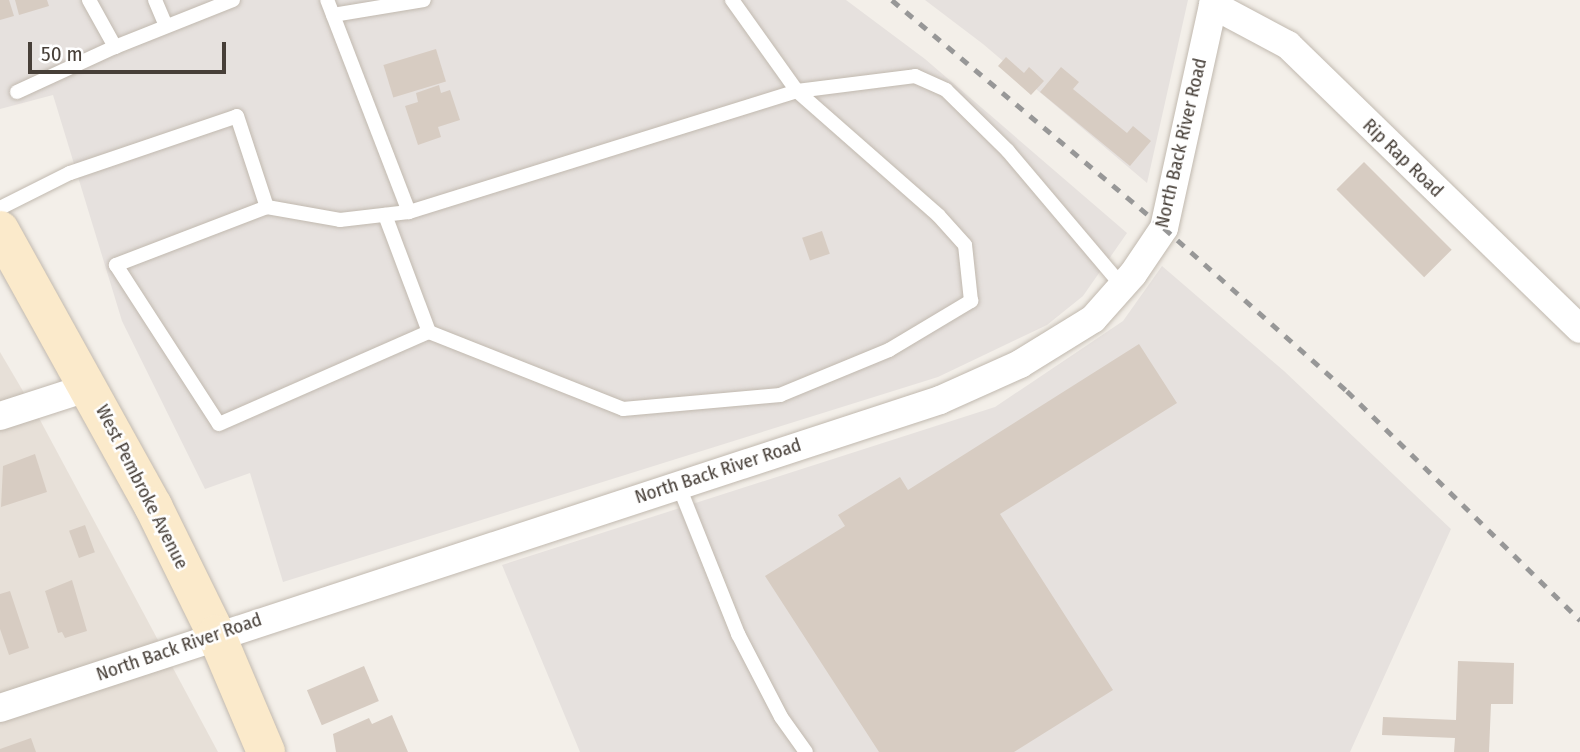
<!DOCTYPE html>
<style>
body{margin:0}
#map{position:relative;width:1580px;height:752px;overflow:hidden;background:#f3efe9;font-family:"Fira Sans Condensed",sans-serif}
div>[style]{position:absolute}
.residential>*{inset:0;background:#e7e0d8}
.industrial>*{inset:0;background:#e6e1de}
.building>*{inset:0;background:#d7ccc2;transform-origin:0 0}
.roads{filter:drop-shadow(0 0 2px #c1b9af) drop-shadow(0 0 2px #c1b9af)}
.service>*{height:14px;margin:-7px;padding:0 7px;transform-origin:7px;border-radius:7px;background:#fff}
.minor>*{height:28px;margin:-14px;padding:0 14px;transform-origin:14px;border-radius:14px;background:#fff}
.secondary>*{height:38px;margin:-19px;padding:0 19px;transform-origin:19px;border-radius:19px;background:#fbeacb}
.rail>*{height:5px;margin-top:-2.5px;transform-origin:0;background:repeating-linear-gradient(90deg,#979797 0 9px,transparent 0 18px)}
span{translate:-50% -50%;white-space:nowrap;text-align:center;line-height:1.15;-webkit-text-stroke:5px #fff;paint-order:stroke}
.street-label{font-size:19px;color:#473f38}
.scale{position:absolute;left:28px;top:42px;width:198px;height:32px;box-sizing:border-box;border:4px solid #473f38;border-top:0;padding-left:9px;font-size:21px;line-height:24px;white-space:nowrap;color:#473f38;-webkit-text-stroke:5px #fff;paint-order:stroke}
</style>
<div id="map">
<div class="residential">
<i style="clip-path:polygon(0 352px,40px 420px,218px 752px,0 752px)"></i>
</div>
<div class="industrial">
<i style="clip-path:polygon(0 0,846px 0,925px 59px,1127px 233px,1083px 296px,1047px 325px,938px 377px,283px 582px,250px 473px,205px 489px,122px 321px,53px 95px,0 109px)"></i>
<i style="clip-path:polygon(925px 0,1188px 0,1147px 183px,983px 44px)"></i>
<i style="clip-path:polygon(1162px 266px,1284px 371px,1451px 529px,1350px 752px,580px 752px,502px 565px,995px 407px,1123px 321px)"></i>
</div>
<div class="building">
<i style="clip-path:polygon(0 0,9px 0,14px 16px,0 20px)"></i>
<i style="clip-path:polygon(15px 0,47px 0,49px 6px,19px 15px)"></i>
<i style="left:436px;top:49px;width:34px;height:55px;rotate:73deg"></i>
<i style="clip-path:polygon(1006px 57px,1024px 73px,1029px 67px,1044px 81px,1031px 95px,998px 66px)"></i>
<i style="clip-path:polygon(1061px 67px,1079px 82px,1073px 89px,1127px 133px,1133px 126px,1151px 141px,1130px 166px,1040px 92px)"></i>
<i style="clip-path:polygon(439px 85px,441px 93px,450px 90px,460px 120px,438px 127px,441px 137px,418px 145px,405px 106px,418px 102px,416px 93px)"></i>
<i style="left:1364px;top:162px;width:124px;height:39px;rotate:45deg"></i>
<i style="left:822px;top:231px;width:24px;height:21px;rotate:71deg"></i>
<i style="clip-path:polygon(1139px 344px,1177px 403px,1000px 514px,1113px 690px,1014px 752px,879px 752px,765px 576px,845px 526px,838px 515px,900px 477px,908px 490px)"></i>
<i style="clip-path:polygon(35px 454px,47px 492px,1px 507px,3px 466px)"></i>
<i style="left:85px;top:525px;width:29px;height:17px;rotate:70deg"></i>
<i style="clip-path:polygon(72px 580px,87px 631px,65px 638px,62px 632px,58px 633px,45px 591px)"></i>
<i style="clip-path:polygon(10px 591px,29px 648px,9px 655px,0 629px,0 594px)"></i>
<i style="clip-path:polygon(1458px 661px,1514px 663px,1513px 704px,1491px 704px,1489px 752px,1454px 752px,1455px 738px,1382px 735px,1383px 717px,1456px 720px)"></i>
<i style="left:364px;top:666px;width:38px;height:62px;rotate:67deg"></i>
<i style="clip-path:polygon(392px 715px,408px 752px,336px 752px,333px 734px,369px 718px,372px 724px)"></i>
<i style="clip-path:polygon(31px 738px,36px 752px,0 752px,0 749px)"></i>
</div>
<div class="roads">
<div class="service">
<i style="left:89px;top:0;width:54px;rotate:61deg"></i>
<i style="left:115px;top:47px;width:127px;rotate:-21.7deg"></i>
<i style="left:155px;top:0;width:28px;rotate:67deg"></i>
<i style="left:333px;top:15px;width:92px;rotate:-9.4deg"></i>
<i style="left:797px;top:91px;width:119px;rotate:-7.2deg"></i>
<i style="left:915px;top:76px;width:34px;rotate:24deg"></i>
<i style="left:946px;top:90px;width:87px;rotate:44.5deg"></i>
<i style="left:1008px;top:151px;width:177px;rotate:49.8deg"></i>
<i style="left:17px;top:92px;width:108px;rotate:-24.7deg"></i>
<i style="left:267px;top:207px;width:162px;rotate:159deg"></i>
<i style="left:116px;top:265px;width:189px;rotate:57.1deg"></i>
<i style="left:219px;top:424px;width:229px;rotate:-23.7deg"></i>
<i style="left:429px;top:332px;width:125px;rotate:-110.6deg"></i>
<i style="left:0;top:208px;width:78px;rotate:-26.6deg"></i>
<i style="left:70px;top:173px;width:176px;rotate:-18.8deg"></i>
<i style="left:237px;top:116px;width:96px;rotate:71.8deg"></i>
<i style="left:267px;top:207px;width:74px;rotate:10.1deg"></i>
<i style="left:340px;top:220px;width:69px;rotate:-6.6deg"></i>
<i style="left:409px;top:212px;width:227px;rotate:-111.1deg"></i>
<i style="left:409px;top:212px;width:406px;rotate:-17.3deg"></i>
<i style="left:797px;top:91px;width:112px;rotate:-125.5deg"></i>
<i style="left:429px;top:332px;width:209px;rotate:21.6deg"></i>
<i style="left:623px;top:409px;width:158px;rotate:-5.1deg"></i>
<i style="left:780px;top:395px;width:118px;rotate:-22.4deg"></i>
<i style="left:889px;top:350px;width:96px;rotate:-30.9deg"></i>
<i style="left:971px;top:301px;width:56px;rotate:-96.1deg"></i>
<i style="left:965px;top:245px;width:40px;rotate:-132deg"></i>
<i style="left:938px;top:215px;width:188px;rotate:-138.7deg"></i>
<i style="left:678px;top:484px;width:162px;rotate:68.2deg"></i>
<i style="left:738px;top:634px;width:93px;rotate:62.6deg"></i>
<i style="left:781px;top:717px;width:43px;rotate:54.5deg"></i>
</div>
<div class="minor">
<i style="left:1213px;top:5px;width:85px;rotate:28.1deg"></i>
<i style="left:1288px;top:45px;width:407px;rotate:44.2deg"></i>
<i style="left:0;top:416px;width:95px;rotate:-17.9deg"></i>
<i style="left:0;top:708px;width:989px;rotate:-18.14deg"></i>
<i style="left:940px;top:400px;width:88px;rotate:-24.2deg"></i>
<i style="left:1020px;top:364px;width:86px;rotate:-31.7deg"></i>
<i style="left:1093px;top:319px;width:60px;rotate:-48.4deg"></i>
<i style="left:1133px;top:274px;width:55px;rotate:-56deg"></i>
<i style="left:1164px;top:228px;width:233px;rotate:-77.6deg"></i>
</div>
<div class="secondary">
<i style="left:0;top:230px;width:316px;rotate:61deg"></i>
<i style="left:153px;top:506px;width:143px;rotate:63.8deg"></i>
<i style="left:216px;top:634px;width:128px;rotate:67deg"></i>
</div>
</div>
<div class="rail">
<i style="left:892px;top:0;width:355px;rotate:40deg"></i>
<i style="left:1164px;top:228px;width:245px;rotate:41.7deg"></i>
<i style="left:1347px;top:391px;width:327px;rotate:44.5deg"></i>
</div>
<div class="street-label">
<span style="left:1181px;top:143px;rotate:-77deg">North Back River Road</span>
<span style="left:1403px;top:158px;rotate:44deg">Rip Rap Road</span>
<span style="left:718px;top:471px;rotate:-18deg">North Back River Road</span>
<span style="left:142px;top:487px;rotate:63deg">West Pembroke Avenue</span>
<span style="left:179px;top:647px;rotate:-19deg">North Back River Road</span>
</div>
<div class="scale">50 m</div>
</div>
